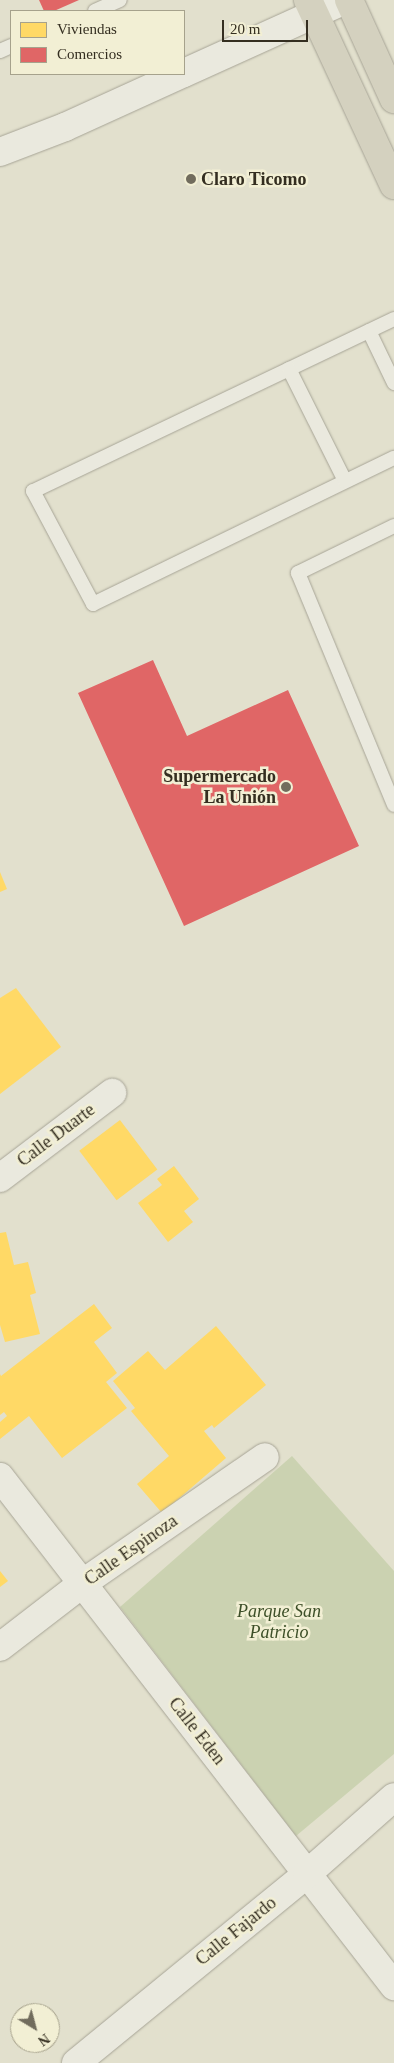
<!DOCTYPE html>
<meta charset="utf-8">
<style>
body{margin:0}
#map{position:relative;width:394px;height:2063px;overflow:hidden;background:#e2e0cd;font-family:"Times New Roman",serif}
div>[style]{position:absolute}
.green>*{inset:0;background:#cbd2b1}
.homes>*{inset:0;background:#ffd966;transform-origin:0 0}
.shops>*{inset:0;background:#e06666}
.roads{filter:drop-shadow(0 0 1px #a7a496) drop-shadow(0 0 1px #a7a496)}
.lane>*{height:14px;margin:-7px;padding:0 7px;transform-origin:7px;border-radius:7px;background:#eae9de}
.street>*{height:28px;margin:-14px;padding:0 14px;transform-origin:14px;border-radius:14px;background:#eae9de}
.secondary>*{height:28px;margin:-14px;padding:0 14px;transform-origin:14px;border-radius:14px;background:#eae9de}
.highway>*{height:28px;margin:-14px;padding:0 14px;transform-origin:14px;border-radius:14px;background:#d4d1bf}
.dots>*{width:14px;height:14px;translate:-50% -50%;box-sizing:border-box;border:2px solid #f2efd4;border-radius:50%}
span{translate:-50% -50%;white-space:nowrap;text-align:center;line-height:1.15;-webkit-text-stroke:5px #f2efd4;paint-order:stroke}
.poi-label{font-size:18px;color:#342e20;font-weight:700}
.left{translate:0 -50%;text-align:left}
.right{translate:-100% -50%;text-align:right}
.street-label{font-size:18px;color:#342e20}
.park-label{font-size:18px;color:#3d4f28;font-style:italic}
.legend{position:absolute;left:10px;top:10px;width:175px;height:65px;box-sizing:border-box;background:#f2efd4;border:1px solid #a6a28c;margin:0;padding:6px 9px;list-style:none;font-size:15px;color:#342e20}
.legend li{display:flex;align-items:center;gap:10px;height:25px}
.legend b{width:25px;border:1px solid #a6a28c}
.north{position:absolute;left:10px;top:2003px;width:50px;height:50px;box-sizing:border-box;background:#f2efd4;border:1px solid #a6a28c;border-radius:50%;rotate:143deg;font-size:14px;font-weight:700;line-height:20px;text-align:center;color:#342e20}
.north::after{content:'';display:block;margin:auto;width:18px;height:22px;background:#716c5d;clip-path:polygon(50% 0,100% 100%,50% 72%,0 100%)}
.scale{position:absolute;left:222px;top:20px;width:86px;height:22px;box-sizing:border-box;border:2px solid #342e20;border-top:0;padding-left:6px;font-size:15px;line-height:18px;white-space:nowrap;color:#342e20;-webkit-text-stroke:4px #f2efd4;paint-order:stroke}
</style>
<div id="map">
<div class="green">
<i style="clip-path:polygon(292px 1456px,394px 1571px,394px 1754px,296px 1836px,120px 1607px)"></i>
</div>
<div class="homes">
<i style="clip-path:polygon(0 872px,7px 889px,0 892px)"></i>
<i style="clip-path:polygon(16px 988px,61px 1047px,0 1094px,0 998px)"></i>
<i style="left:120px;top:1120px;width:62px;height:51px;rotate:53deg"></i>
<i style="clip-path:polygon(174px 1166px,199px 1199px,184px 1211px,193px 1222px,168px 1242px,138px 1203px,162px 1185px,157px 1179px)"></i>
<i style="clip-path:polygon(6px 1232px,14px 1265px,28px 1262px,36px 1293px,30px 1295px,40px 1334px,5px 1342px,0 1325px,0 1233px)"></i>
<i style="clip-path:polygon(94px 1304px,112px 1328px,94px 1342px,117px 1373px,106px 1382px,127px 1408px,62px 1458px,29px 1416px,0 1439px,0 1422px,7px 1416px,4px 1412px,0 1415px,0 1374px,1px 1376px)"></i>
<i style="clip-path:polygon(216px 1326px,266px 1385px,214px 1428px,212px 1425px,204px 1431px,226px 1458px,162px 1513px,137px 1484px,169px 1456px,131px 1411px,135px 1408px,113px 1381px,148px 1351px,165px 1370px)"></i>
<i style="clip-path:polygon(0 1571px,8px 1581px,0 1587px)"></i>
</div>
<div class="shops">
<i style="clip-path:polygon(39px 0,79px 0,54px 11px,44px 11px)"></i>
<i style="clip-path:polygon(153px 660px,187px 736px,288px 690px,359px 846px,184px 926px,78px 693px)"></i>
</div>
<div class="roads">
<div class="lane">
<i style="left:95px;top:11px;width:27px;rotate:-24deg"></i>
<i style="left:0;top:51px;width:12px;rotate:-24deg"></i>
<i style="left:394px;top:319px;width:400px;rotate:154.5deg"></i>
<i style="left:33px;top:491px;width:128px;rotate:62deg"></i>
<i style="left:93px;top:604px;width:335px;rotate:-25.9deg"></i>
<i style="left:369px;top:331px;width:58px;rotate:64.3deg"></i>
<i style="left:289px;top:369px;width:125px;rotate:63.4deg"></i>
<i style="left:394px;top:526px;width:107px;rotate:153.9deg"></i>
<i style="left:298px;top:573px;width:251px;rotate:67.5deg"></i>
</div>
<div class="street">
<i style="left:0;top:1178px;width:141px;rotate:-37.2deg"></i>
<i style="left:0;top:1477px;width:644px;rotate:52.26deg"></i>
<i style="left:0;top:1647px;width:105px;rotate:-37.6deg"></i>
<i style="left:83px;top:1583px;width:221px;rotate:-34.7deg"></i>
</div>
<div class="secondary">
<i style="left:184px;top:73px;width:177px;rotate:-24.4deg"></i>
<i style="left:0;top:152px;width:70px;rotate:-21deg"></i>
<i style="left:65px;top:127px;width:128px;rotate:-24.4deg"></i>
<i style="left:76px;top:2063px;width:298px;rotate:-39.3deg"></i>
<i style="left:307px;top:1874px;width:116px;rotate:-41.5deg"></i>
</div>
<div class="highway">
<i style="left:308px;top:0;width:204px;rotate:65.1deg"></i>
<i style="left:349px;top:0;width:109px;rotate:65.6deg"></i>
</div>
</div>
<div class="dots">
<i style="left:191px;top:179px;background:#716c5d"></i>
<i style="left:286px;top:787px;background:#716c5d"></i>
</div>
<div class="poi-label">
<span class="left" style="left:201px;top:179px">Claro Ticomo</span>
<span class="right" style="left:276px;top:787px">Supermercado<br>La Unión</span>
</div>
<div class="street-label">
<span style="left:56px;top:1135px;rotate:-37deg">Calle Duarte</span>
<span style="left:131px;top:1550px;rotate:-35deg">Calle Espinoza</span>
<span style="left:197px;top:1731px;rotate:52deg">Calle Eden</span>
<span style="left:236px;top:1931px;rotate:-39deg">Calle Fajardo</span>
</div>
<div class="park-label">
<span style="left:279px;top:1622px">Parque San<br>Patricio</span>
</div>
<ul class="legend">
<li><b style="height:14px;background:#ffd966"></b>Viviendas</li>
<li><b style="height:14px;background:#e06666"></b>Comercios</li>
</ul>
<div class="north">N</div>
<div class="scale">20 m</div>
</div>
